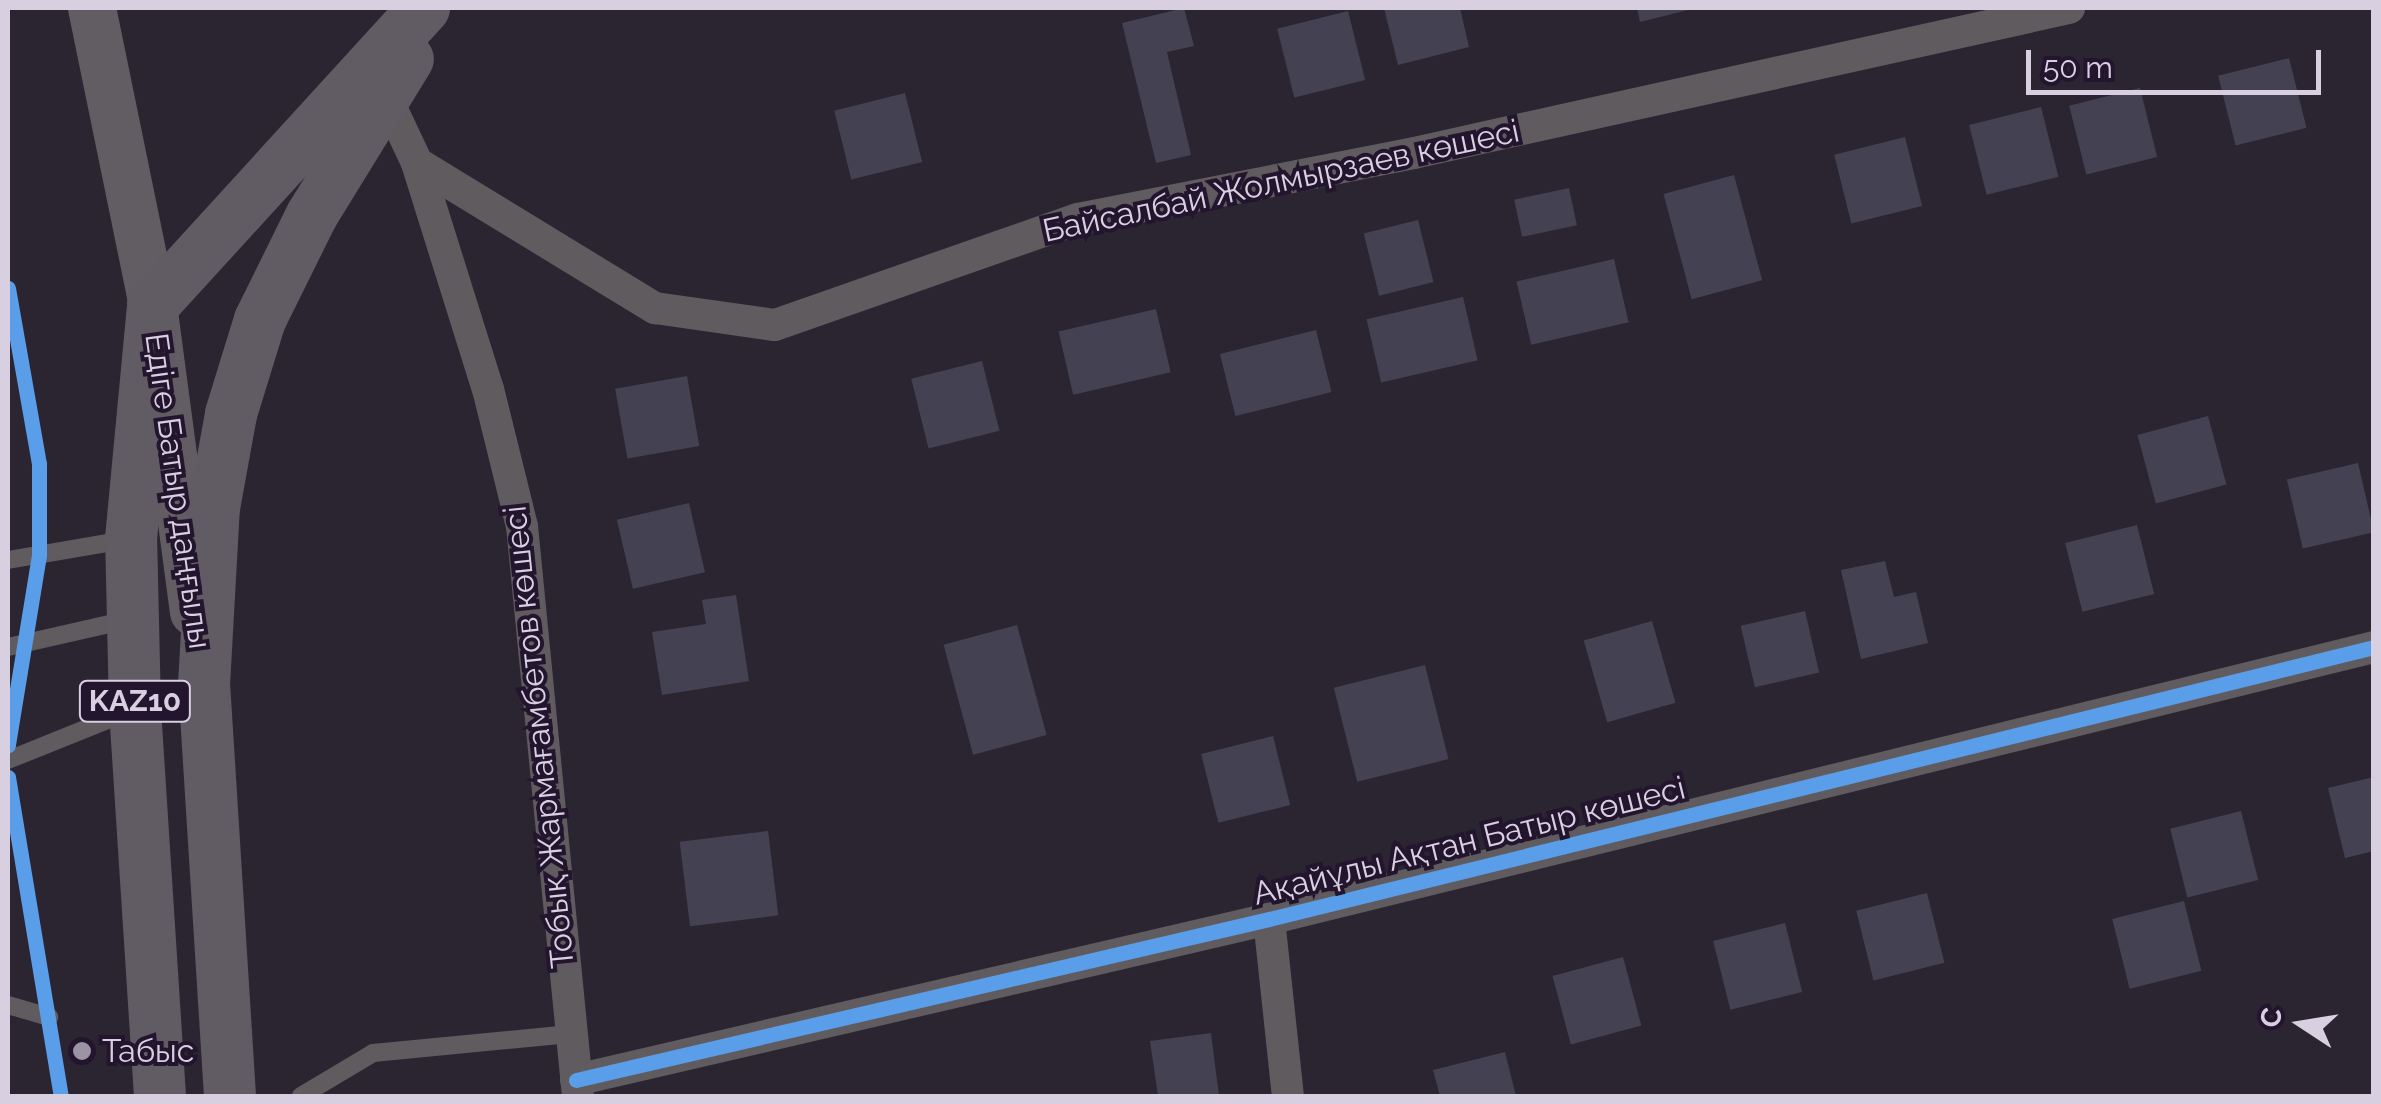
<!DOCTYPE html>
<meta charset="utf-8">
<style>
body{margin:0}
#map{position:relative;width:2381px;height:1104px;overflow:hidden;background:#2b2532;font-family:Raleway,sans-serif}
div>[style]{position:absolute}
.building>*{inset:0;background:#444252;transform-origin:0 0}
.lane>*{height:18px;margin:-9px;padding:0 9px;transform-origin:9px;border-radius:9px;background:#605b5f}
.street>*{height:32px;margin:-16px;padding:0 16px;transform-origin:16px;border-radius:16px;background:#605b5f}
.secondary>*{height:48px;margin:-24px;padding:0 24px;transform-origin:24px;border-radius:24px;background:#625c63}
.primary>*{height:52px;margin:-26px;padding:0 26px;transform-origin:26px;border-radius:26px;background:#615b63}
.cycleway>*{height:15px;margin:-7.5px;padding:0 7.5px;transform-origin:7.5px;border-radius:7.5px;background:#5a9eea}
.dots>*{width:28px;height:28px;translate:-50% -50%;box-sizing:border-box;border:5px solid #22152d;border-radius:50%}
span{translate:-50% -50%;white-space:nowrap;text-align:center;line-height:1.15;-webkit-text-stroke:8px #22152d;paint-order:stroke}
.shield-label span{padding:2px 8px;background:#22152d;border:2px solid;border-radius:8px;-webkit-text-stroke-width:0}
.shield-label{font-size:30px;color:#d8d0e1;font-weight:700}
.street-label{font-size:32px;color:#d8d0e1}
.poi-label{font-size:32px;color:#d8d0e1}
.left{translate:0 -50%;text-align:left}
.frame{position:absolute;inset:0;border:10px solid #d8d0e1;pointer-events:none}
.north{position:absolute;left:2251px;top:974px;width:100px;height:100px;-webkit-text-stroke:8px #22152d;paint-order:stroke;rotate:282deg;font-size:28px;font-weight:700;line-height:40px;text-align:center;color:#d8d0e1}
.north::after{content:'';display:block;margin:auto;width:35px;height:45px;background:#d8d0e1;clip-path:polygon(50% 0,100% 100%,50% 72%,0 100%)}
.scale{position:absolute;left:2026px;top:50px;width:295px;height:45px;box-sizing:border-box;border:5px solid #d8d0e1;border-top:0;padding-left:12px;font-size:30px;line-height:35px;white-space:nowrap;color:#d8d0e1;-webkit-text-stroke:8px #22152d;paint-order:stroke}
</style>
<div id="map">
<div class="building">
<i style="clip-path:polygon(1184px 8px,1194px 46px,1167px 52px,1191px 155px,1156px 163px,1122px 23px)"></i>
<i style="clip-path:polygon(1384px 8px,1460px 8px,1469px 47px,1398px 65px)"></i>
<i style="clip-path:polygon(1637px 8px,1692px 8px,1692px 9px,1640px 22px)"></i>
<i style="left:1348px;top:11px;width:71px;height:73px;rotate:76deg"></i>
<i style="left:2289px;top:58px;width:72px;height:73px;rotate:76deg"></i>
<i style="left:2140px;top:88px;width:71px;height:73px;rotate:76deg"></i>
<i style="left:905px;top:93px;width:71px;height:73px;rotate:76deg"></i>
<i style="left:2041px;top:107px;width:72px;height:74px;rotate:76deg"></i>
<i style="left:1905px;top:137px;width:71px;height:73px;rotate:76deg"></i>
<i style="left:1734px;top:175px;width:109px;height:73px;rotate:75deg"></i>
<i style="left:1569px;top:188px;width:38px;height:56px;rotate:78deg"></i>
<i style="left:1418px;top:220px;width:64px;height:56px;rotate:76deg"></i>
<i style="left:1614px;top:259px;width:65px;height:100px;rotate:77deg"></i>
<i style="left:1463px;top:297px;width:65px;height:99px;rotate:77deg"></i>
<i style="left:1156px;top:309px;width:65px;height:100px;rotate:77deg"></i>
<i style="left:1316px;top:330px;width:64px;height:99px;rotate:76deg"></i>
<i style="left:982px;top:361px;width:72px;height:73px;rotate:76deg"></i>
<i style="left:687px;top:376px;width:71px;height:73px;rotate:80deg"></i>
<i style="left:2208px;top:416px;width:71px;height:73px;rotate:75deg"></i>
<i style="left:2358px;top:463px;width:71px;height:73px;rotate:77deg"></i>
<i style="left:689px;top:503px;width:71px;height:74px;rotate:77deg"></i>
<i style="left:2137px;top:525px;width:71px;height:74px;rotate:76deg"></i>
<i style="clip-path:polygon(1885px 561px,1894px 597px,1916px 592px,1928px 643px,1861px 659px,1841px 570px)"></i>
<i style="clip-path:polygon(736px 595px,749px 681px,662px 695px,652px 632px,706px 624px,702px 600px)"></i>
<i style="left:1805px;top:611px;width:63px;height:66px;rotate:77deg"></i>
<i style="left:1652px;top:621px;width:85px;height:71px;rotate:74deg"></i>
<i style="left:1017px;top:625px;width:114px;height:76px;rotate:75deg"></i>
<i style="left:1425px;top:665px;width:97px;height:94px;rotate:76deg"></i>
<i style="left:1273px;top:736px;width:71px;height:74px;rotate:76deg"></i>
<i style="clip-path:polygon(2374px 777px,2374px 851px,2345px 858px,2328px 788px)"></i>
<i style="left:2241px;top:811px;width:71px;height:73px;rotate:76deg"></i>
<i style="left:768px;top:831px;width:85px;height:89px;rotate:83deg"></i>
<i style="left:1927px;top:893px;width:72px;height:73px;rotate:76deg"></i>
<i style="left:2184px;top:901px;width:72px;height:74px;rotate:76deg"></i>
<i style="left:1785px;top:923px;width:71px;height:74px;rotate:76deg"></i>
<i style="left:1623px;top:957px;width:71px;height:73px;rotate:75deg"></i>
<i style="clip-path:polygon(1211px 1033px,1219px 1096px,1158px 1096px,1150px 1041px)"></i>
<i style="clip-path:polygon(1505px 1052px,1516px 1096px,1440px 1096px,1433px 1070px)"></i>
</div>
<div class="lane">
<i style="left:8px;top:560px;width:119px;rotate:-9.7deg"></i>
<i style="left:8px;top:647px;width:122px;rotate:-12.8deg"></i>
<i style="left:8px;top:760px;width:131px;rotate:-21.9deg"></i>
<i style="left:8px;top:1005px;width:43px;rotate:16.3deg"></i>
<i style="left:301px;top:1096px;width:84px;rotate:-30.8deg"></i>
<i style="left:373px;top:1053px;width:198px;rotate:-5.5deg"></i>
</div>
<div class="street">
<i style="left:386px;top:97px;width:73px;rotate:64.8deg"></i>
<i style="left:417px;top:163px;width:237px;rotate:72.6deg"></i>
<i style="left:488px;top:389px;width:141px;rotate:76.1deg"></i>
<i style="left:522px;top:526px;width:573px;rotate:84.39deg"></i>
<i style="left:417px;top:163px;width:279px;rotate:31.4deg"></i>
<i style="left:655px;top:308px;width:121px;rotate:8.1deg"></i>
<i style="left:775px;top:325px;width:321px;rotate:-19.3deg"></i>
<i style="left:1078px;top:219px;width:342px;rotate:-11.1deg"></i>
<i style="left:1414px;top:153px;width:671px;rotate:-12.48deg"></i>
<i style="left:1269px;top:919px;width:178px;rotate:83.9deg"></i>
<i style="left:576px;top:1080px;width:711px;rotate:-13.08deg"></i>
<i style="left:1269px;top:919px;width:1138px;rotate:-13.83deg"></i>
</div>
<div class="secondary">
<i style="left:92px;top:8px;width:303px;rotate:78.4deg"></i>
<i style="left:153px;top:305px;width:310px;rotate:82.4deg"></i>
</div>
<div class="primary">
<i style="left:160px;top:1096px;width:388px;rotate:-93.7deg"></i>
<i style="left:135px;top:709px;width:170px;rotate:-91.3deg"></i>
<i style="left:131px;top:539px;width:235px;rotate:-84.6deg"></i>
<i style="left:153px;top:305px;width:402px;rotate:-47.6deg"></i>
<i style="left:230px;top:1096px;width:412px;rotate:-93.6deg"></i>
<i style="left:204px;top:685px;width:177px;rotate:-86.8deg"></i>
<i style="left:214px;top:508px;width:96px;rotate:-79.7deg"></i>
<i style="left:231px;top:414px;width:98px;rotate:-72.9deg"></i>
<i style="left:260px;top:320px;width:117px;rotate:-63.7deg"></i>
<i style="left:312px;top:215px;width:183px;rotate:-58.4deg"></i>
</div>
<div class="cycleway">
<i style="left:8px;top:288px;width:179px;rotate:80deg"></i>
<i style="left:39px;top:464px;width:91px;rotate:90deg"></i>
<i style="left:39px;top:555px;width:193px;rotate:99.3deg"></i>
<i style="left:8px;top:777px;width:323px;rotate:80.6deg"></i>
<i style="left:576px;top:1080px;width:711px;rotate:-13.08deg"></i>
<i style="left:1269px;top:919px;width:1138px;rotate:-13.83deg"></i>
</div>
<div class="dots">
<i style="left:82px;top:1051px;background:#9b94a4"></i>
</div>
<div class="shield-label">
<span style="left:135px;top:701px">KAZ10</span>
</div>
<div class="street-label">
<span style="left:1281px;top:181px;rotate:-12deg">Байсалбай Жолмырзаев көшесі</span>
<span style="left:178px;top:491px;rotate:82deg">Едіге Батыр даңғылы</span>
<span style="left:539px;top:737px;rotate:-96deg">Тобық Жармағамбетов көшесі</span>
<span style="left:1469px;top:841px;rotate:-14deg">Ақайұлы Ақтан Батыр көшесі</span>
</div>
<div class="poi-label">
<span class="left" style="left:102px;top:1051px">Табыс</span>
</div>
<div class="frame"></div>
<div class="north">С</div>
<div class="scale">50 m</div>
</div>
